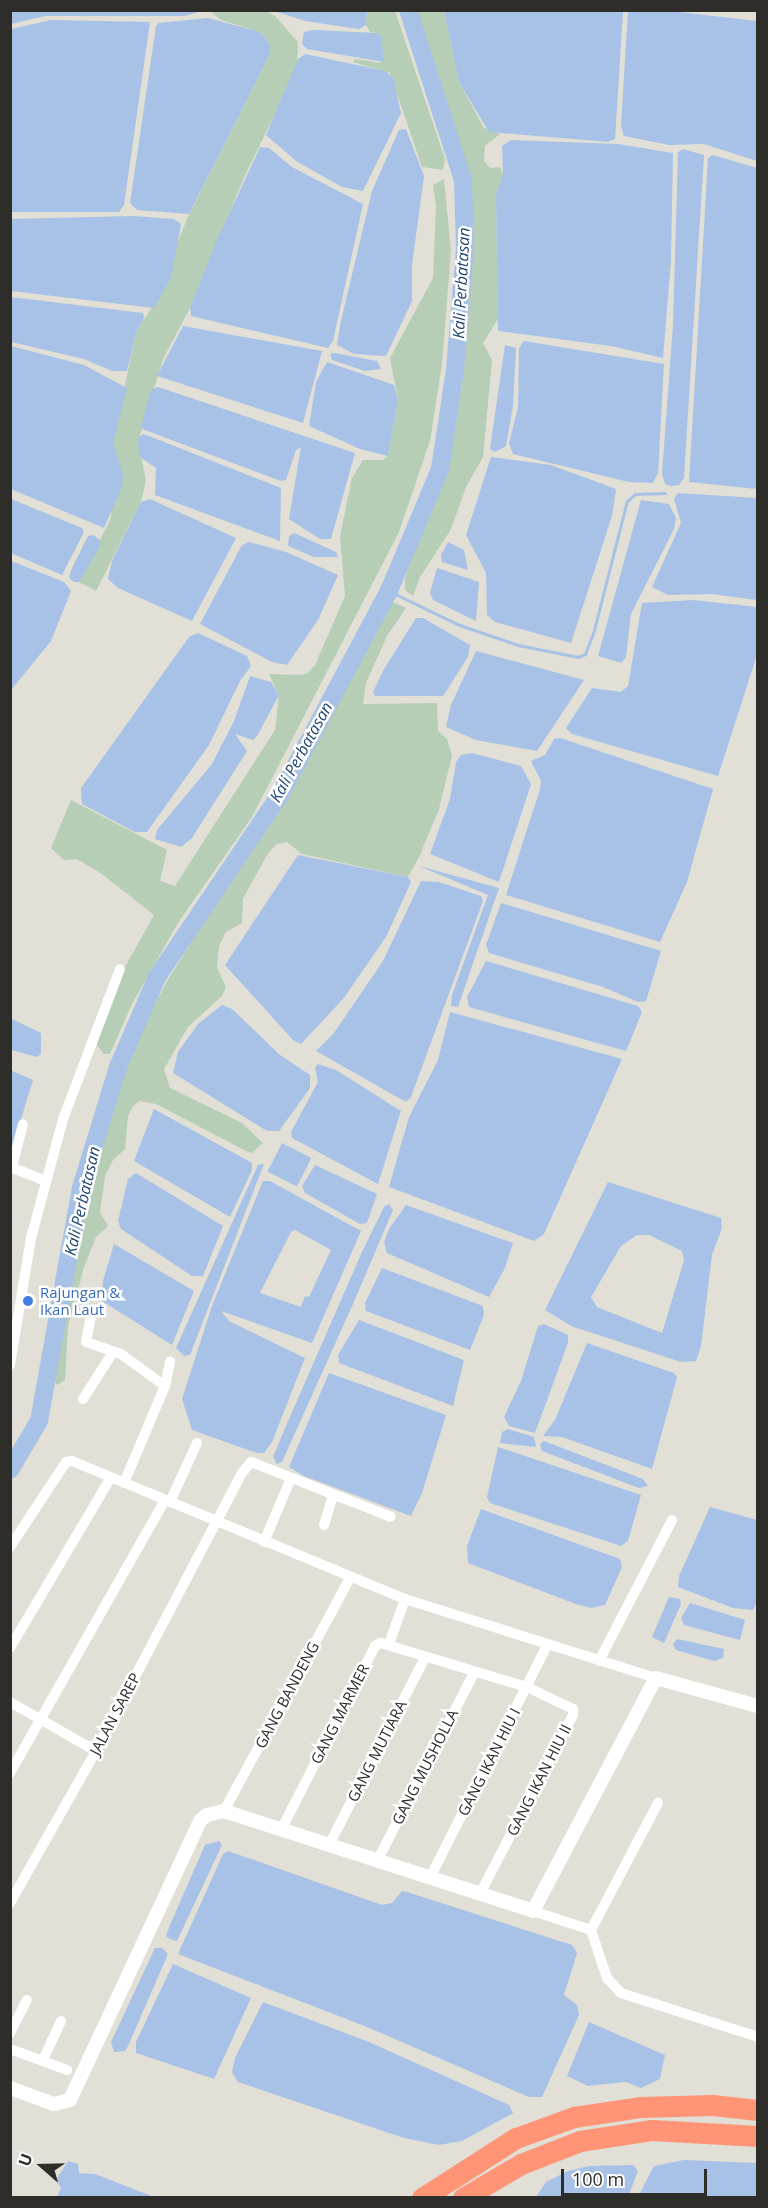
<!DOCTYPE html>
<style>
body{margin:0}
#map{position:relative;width:768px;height:2208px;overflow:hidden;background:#e1dfd6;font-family:"Open Sans",sans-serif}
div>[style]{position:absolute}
.green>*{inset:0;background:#b6ceb6}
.water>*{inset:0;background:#a7c2e6;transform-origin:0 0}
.stream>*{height:3px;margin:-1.5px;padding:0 1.5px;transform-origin:1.5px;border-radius:1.5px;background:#a7c2e6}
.river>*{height:18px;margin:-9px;padding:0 9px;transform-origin:9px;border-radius:9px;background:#a7c2e6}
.minor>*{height:10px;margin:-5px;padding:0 5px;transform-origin:5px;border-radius:5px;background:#fff}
.tertiary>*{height:14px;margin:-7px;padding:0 7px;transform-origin:7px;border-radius:7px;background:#fff}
.motorway>*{height:21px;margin:-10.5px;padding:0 10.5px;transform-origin:10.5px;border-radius:10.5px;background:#ff9477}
.dots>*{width:16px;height:16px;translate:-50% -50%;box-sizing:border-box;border:3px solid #fff;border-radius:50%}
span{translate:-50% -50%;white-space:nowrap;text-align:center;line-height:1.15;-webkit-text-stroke:5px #fff;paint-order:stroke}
.shop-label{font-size:15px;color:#366cbe}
.left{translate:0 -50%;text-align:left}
.street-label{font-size:15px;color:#2e2d29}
.water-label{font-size:16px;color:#204573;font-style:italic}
.frame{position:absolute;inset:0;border:12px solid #2e2d29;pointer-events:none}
.north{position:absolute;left:12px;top:2136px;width:60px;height:60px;-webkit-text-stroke:4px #fff;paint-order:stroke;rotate:290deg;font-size:16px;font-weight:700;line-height:24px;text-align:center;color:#2e2d29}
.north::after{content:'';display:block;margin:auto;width:21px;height:27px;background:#2e2d29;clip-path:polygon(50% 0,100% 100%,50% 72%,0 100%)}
.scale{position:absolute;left:561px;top:2169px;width:146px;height:27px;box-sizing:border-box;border:3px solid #2e2d29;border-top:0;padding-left:8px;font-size:18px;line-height:21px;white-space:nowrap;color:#2e2d29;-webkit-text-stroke:4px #fff;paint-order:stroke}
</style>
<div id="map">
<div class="green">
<i style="clip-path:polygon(210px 11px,266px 11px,275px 16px,298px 42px,297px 69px,245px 175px,190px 308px,163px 359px,138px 442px,146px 480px,141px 502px,96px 591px,79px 582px,111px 518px,113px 443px,136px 332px,171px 278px,174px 250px,188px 217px,270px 54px,270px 44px,260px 32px,221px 20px)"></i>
<i style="clip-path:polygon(367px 11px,395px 11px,445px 159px,443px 170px,422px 167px,390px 73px,353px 62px,355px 59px,381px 63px,376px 33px,370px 32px,366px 25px)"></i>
<i style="clip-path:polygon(413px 11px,444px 11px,459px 82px,484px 128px,500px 134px,485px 146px,484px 161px,490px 168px,500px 167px,503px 174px,496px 195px,498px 319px,483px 343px,492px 360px,483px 457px,467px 485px,450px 531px,420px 577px,413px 596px,405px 590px,405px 578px,443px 474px,462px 386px,469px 272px,468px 194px,459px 143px,432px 75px)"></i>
<i style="clip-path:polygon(444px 179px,451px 251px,442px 364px,430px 441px,399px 532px,252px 817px,178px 923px,132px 1004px,110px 1054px,104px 1054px,97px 1045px,98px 1037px,124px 969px,154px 915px,102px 874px,77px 859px,64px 860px,51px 848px,71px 800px,167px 850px,160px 881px,175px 886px,275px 730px,279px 695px,269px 674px,301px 675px,308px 673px,315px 665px,345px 596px,340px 536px,352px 478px,363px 460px,383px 460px,388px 456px,398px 400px,390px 358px,433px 278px,436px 206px,433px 185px)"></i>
<i style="clip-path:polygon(393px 602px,406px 608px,387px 636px,366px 683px,363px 704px,437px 703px,438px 731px,447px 739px,452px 756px,439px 809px,419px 857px,408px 877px,302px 854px,287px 842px,277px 844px,268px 853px,243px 899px,242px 923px,226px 932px,219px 946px,217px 968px,226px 987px,222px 996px,188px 1027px,164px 1069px,170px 1088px,242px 1123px,263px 1143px,252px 1153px,246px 1151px,156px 1104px,139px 1101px,133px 1106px,128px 1116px,125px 1149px,113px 1160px,105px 1176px,100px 1212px,108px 1226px,96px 1237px,84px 1267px,68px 1326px,65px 1380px,57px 1385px,51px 1375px,80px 1207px,89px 1190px,127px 1057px,167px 981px,294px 778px)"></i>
</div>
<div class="water">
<i style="clip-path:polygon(10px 11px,11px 10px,202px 11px,185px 16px,45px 16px,11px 24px)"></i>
<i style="clip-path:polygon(367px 11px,366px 25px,359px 29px,305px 21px,274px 11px)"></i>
<i style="clip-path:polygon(444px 11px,623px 11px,615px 139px,608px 142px,489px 132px,459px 82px)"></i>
<i style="clip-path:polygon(628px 11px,670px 11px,757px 21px,757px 161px,704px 144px,669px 145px,624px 136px,621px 126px)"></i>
<i style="clip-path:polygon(208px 18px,260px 32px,270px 44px,270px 54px,189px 214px,137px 210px,130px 203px,156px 26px,159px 23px)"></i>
<i style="clip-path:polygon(51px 20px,150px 22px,124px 205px,119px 212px,11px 212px,11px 29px)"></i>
<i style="clip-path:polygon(313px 30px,376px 33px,381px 35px,384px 62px,307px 49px,302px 44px,304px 32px)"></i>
<i style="clip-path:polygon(305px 54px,385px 71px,393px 77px,401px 113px,363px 191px,342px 187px,296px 161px,266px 135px,298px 59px)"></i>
<i style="clip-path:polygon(406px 129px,424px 176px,412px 265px,412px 301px,386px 356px,354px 354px,337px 345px,340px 325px,372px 191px,399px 130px)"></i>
<i style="clip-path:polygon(511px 140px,618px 144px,673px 153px,671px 260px,663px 358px,611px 346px,498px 331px,496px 195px,503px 174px,502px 146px)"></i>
<i style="clip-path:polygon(260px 147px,269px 148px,292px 167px,363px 204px,333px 341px,328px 348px,191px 316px,190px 308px,216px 242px)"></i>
<i style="clip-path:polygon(683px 149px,704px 155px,684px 478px,679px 485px,671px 486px,665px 484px,662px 473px,673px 325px,678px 152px)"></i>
<i style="clip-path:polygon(713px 155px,757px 168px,757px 489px,689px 482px,708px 158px)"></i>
<i style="clip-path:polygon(133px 216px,174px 219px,181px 224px,171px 278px,154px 308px,11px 291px,11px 219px)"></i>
<i style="clip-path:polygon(10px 297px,143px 313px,144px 319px,136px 332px,127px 371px,112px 371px,84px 359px,11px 342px)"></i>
<i style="clip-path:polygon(183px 326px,322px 351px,303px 423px,157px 376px)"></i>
<i style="clip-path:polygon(524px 341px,664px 364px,658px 473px,653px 483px,629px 482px,513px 454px,509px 443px,518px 407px,519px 348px)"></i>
<i style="clip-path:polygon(505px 345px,516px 348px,513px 406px,506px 446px,495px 452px,490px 449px)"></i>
<i style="clip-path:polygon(11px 346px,84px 365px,127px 388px,113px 443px,123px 475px,122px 487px,104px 528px,11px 489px)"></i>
<i style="clip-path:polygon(335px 353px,377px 361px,381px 369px,365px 371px,332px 360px,330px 354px)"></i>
<i style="clip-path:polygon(327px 362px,394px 385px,398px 400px,388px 456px,360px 449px,309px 426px,316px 382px)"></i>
<i style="clip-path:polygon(158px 387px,355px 453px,331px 539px,320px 539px,289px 519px,301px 447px,296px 450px,286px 480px,281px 481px,145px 430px,141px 428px,148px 400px,152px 389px)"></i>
<i style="clip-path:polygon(144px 434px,281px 488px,280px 541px,155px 495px,156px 468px,140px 457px,138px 442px,139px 436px)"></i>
<i style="clip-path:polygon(491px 457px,551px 465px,616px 489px,612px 516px,571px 643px,495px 622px,487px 615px,486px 573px,466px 535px)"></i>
<i style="clip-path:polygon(678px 493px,757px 498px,757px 600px,711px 594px,668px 595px,652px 587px,681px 523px,674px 499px)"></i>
<i style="clip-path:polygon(11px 499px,82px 528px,84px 532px,62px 575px,11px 553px)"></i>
<i style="clip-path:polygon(150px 499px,236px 538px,192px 621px,118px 588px,108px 579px,112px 561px,141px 502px)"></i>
<i style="clip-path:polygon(641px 500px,669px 504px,676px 518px,674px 529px,631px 614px,626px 657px,621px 663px,598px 656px)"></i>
<i style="clip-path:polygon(294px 533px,336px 552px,338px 557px,314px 557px,288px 546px,289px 536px)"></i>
<i style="clip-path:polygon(93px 535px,100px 540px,100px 546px,79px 582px,74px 582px,69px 578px,71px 570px,88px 536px)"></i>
<i style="clip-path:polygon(249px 542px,286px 552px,338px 575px,318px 620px,287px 665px,272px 662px,200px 624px,242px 545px)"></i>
<i style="clip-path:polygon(448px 542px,464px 550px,468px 570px,442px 562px,441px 555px)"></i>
<i style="clip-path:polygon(11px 561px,64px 582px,71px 591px,51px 641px,11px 690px)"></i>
<i style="clip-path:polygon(437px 568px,479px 582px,476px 621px,433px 600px,430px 593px)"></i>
<i style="clip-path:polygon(693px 600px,757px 607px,757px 655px,718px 776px,572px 734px,566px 728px,592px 688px,621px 692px,628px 686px,642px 603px)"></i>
<i style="clip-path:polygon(416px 618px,423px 618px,470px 645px,468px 657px,443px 696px,375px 696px,373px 692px,384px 669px)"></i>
<i style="clip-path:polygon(198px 633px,247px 656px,251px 666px,240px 681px,209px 745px,147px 832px,135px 832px,82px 804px,81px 788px,189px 637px)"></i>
<i style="clip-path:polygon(476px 651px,584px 680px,537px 751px,476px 740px,446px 727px,451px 705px)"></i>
<i style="clip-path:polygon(250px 676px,271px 682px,279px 695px,257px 736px,253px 740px,235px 734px,247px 751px,192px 838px,181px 847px,155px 839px,157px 830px,212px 764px,234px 721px)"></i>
<i style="clip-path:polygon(560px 738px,713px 789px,687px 882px,660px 942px,506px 895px,540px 789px,541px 781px,531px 761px,545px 755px,554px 739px)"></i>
<i style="clip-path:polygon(472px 753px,521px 766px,531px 784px,499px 882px,430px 854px,450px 799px,456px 762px,461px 755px)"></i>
<i style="clip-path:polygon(298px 855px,408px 877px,411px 882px,386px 937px,343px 999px,301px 1044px,293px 1040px,225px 965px)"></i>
<i style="clip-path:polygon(419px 866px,499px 888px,458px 1007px,451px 1006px,452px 995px,488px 895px)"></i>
<i style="clip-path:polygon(421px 881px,439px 882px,481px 896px,483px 901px,411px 1097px,406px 1102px,316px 1051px,334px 1033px,383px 961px)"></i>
<i style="clip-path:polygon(501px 903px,661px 951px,646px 1001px,638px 1002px,603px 987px,489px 953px,486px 945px)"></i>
<i style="clip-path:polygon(486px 961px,638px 1006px,642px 1012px,626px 1051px,469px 1007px,467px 997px)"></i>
<i style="clip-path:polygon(222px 1005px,232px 1009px,280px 1055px,310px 1075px,310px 1088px,279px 1131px,267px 1131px,173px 1073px,178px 1052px,198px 1024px)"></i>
<i style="clip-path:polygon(450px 1012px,622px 1059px,544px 1234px,534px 1241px,389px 1187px,409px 1117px,438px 1060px)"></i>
<i style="clip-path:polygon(10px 1018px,41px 1033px,41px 1054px,37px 1057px,11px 1050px)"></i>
<i style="clip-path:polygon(318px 1064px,336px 1070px,401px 1111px,378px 1184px,292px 1138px,291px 1132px,318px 1082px,315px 1068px)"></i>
<i style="clip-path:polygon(10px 1070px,33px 1080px,10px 1155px)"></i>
<i style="clip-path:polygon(154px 1109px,252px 1163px,252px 1170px,230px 1217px,134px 1161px)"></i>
<i style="left:282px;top:1143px;width:33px;height:32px;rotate:27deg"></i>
<i style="clip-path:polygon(264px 1164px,190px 1355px,184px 1356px,176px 1348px,258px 1165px)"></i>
<i style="clip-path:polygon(315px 1165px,377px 1194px,367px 1223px,360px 1224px,305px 1193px,302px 1186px)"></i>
<i style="clip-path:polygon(136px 1173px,223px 1226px,203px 1276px,192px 1276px,121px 1229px,118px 1221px,128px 1179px)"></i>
<i style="clip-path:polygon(evenodd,263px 1181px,270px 1181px,361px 1231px,312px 1343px,221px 1311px,229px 1321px,305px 1358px,272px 1442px,264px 1453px,257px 1453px,192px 1430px,182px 1399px,212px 1306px,263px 1181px,295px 1230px,331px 1250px,309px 1297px,305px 1296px,301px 1307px,260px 1293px,291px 1232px,295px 1230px)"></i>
<i style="clip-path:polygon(evenodd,608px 1182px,721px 1218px,722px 1228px,712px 1255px,701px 1346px,696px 1361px,681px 1362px,571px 1326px,545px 1310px,608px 1182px,637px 1235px,649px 1235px,682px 1251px,684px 1260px,662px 1333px,597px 1307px,591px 1297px,621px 1246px,637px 1235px)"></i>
<i style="clip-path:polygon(389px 1204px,393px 1210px,353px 1304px,282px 1462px,277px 1464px,273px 1457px,286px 1426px,362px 1252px,384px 1207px)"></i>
<i style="clip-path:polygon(406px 1205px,513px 1243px,505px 1268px,489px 1297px,387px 1253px,384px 1242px,389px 1229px)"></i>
<i style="clip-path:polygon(114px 1244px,194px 1291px,172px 1345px,102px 1301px,103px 1281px)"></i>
<i style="clip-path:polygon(382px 1268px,483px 1306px,484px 1315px,470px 1350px,366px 1311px,365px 1303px)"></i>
<i style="clip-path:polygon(359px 1320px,464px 1360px,453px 1406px,339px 1363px,338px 1355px)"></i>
<i style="clip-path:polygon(544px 1324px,568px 1335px,568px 1343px,535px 1433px,509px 1426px,504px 1417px,521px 1381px,538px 1326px)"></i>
<i style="clip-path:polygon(587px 1343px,674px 1373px,677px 1377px,652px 1469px,562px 1437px,543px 1436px,555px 1420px)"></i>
<i style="clip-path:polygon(329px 1373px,446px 1415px,422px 1493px,411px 1516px,304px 1476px,289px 1467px)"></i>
<i style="clip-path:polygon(508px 1429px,534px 1437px,536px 1447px,500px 1443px,502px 1432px)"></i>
<i style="clip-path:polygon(544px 1441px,643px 1479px,648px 1486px,639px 1488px,542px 1451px,540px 1444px)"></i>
<i style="clip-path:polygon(498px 1447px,641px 1495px,628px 1541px,621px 1546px,490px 1503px,487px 1497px)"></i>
<i style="clip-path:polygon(710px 1507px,757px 1520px,757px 1602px,753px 1610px,733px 1608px,678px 1587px,679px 1576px)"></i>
<i style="clip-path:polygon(481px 1509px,620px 1559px,622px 1567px,605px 1605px,590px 1608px,576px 1604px,468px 1563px,467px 1546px)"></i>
<i style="clip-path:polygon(669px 1597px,680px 1599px,681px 1604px,664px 1643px,652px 1637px)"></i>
<i style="clip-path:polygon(690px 1603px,745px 1620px,740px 1640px,684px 1625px,681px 1618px)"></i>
<i style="clip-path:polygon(677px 1639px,724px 1649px,723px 1658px,714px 1661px,676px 1650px,673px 1644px)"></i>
<i style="clip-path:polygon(219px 1841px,222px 1845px,177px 1941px,170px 1939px,166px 1936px,170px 1925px,205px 1845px)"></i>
<i style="clip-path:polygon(228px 1851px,382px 1905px,392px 1903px,402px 1891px,407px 1892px,572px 1945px,577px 1953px,564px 1995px,577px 2005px,579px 2015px,542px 2097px,529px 2097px,367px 2027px,178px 1954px,223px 1854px)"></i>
<i style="clip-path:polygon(155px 1948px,162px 1948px,168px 1954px,128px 2046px,125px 2051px,114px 2052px,111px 2042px)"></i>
<i style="clip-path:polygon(173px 1964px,251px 1998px,214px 2079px,136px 2053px,136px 2042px)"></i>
<i style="clip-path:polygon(263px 2002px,369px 2042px,509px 2105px,513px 2113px,462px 2141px,439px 2145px,404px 2138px,238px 2082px,232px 2072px,235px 2058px)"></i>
<i style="clip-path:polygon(589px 2022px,665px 2055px,660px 2079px,641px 2088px,626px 2082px,588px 2086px,567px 2076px)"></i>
<i style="clip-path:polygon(684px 2160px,757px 2163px,757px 2197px,638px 2197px,654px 2166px)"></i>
<i style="clip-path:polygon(68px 2161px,78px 2164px,79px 2173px,95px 2174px,154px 2197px,57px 2197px,61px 2188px,56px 2180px)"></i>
<i style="clip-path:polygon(633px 2165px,638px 2171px,628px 2197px,536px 2197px,546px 2182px,568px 2171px,589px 2166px)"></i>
</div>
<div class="stream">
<i style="left:389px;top:591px;width:76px;rotate:25.9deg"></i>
<i style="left:457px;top:624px;width:65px;rotate:19deg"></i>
<i style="left:518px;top:645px;width:61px;rotate:11.3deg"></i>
<i style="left:578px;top:657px;width:8px;rotate:-23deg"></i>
<i style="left:585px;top:654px;width:26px;rotate:-69deg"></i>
<i style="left:594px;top:630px;width:133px;rotate:-75.7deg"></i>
<i style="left:627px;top:501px;width:11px;rotate:-41deg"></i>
<i style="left:635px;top:494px;width:30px;rotate:-2deg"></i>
</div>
<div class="river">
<i style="left:10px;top:1470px;width:57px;rotate:-59.4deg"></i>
<i style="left:39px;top:1421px;width:237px;rotate:-79.8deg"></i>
<i style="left:81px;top:1188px;width:127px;rotate:-73deg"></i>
<i style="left:118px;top:1067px;width:98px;rotate:-66.6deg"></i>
<i style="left:157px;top:977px;width:222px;rotate:-56deg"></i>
<i style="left:281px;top:793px;width:229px;rotate:-61.9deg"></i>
<i style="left:389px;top:591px;width:132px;rotate:-67.3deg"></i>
<i style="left:440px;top:469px;width:100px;rotate:-81.4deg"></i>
<i style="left:455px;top:370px;width:121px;rotate:-85.3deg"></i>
<i style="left:465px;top:249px;width:69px;rotate:-91.7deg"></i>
<i style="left:463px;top:180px;width:179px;rotate:-107.9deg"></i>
</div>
<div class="minor">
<i style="left:10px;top:1167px;width:39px;rotate:21deg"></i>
<i style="left:12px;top:1167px;width:44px;rotate:-75.7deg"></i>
<i style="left:91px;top:1316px;width:26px;rotate:101deg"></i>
<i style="left:86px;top:1342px;width:37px;rotate:19deg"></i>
<i style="left:121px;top:1354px;width:54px;rotate:36deg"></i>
<i style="left:10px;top:1365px;width:129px;rotate:-80.6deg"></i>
<i style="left:31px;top:1238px;width:123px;rotate:-74.9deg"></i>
<i style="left:63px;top:1119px;width:160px;rotate:-69.2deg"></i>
<i style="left:83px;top:1399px;width:56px;rotate:-57.4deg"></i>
<i style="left:124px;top:1483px;width:105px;rotate:-67.1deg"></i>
<i style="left:165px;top:1386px;width:25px;rotate:-78deg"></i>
<i style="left:170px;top:1502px;width:65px;rotate:-65.4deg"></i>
<i style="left:324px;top:1525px;width:30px;rotate:-73deg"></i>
<i style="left:264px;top:1542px;width:69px;rotate:-67.1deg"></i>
<i style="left:10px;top:1547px;width:102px;rotate:-56.6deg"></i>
<i style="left:66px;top:1462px;width:6px;rotate:-9deg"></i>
<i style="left:72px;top:1461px;width:360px;rotate:22.5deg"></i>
<i style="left:405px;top:1599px;width:263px;rotate:17.5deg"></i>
<i style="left:389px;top:1644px;width:48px;rotate:-70.4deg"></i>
<i style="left:10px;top:1648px;width:196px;rotate:-59.4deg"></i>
<i style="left:599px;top:1661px;width:159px;rotate:-62.6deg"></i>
<i style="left:10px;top:1702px;width:99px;rotate:29.7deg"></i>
<i style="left:10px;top:1773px;width:312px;rotate:-60.4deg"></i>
<i style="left:224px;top:1811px;width:265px;rotate:-61.6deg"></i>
<i style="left:281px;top:1830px;width:207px;rotate:-62.9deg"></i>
<i style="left:375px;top:1646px;width:7px;rotate:-27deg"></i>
<i style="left:381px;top:1643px;width:152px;rotate:16.8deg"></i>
<i style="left:527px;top:1687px;width:51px;rotate:25.6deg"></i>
<i style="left:573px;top:1709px;width:6px;rotate:90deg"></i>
<i style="left:573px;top:1715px;width:202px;rotate:117.5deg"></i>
<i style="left:329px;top:1845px;width:211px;rotate:-62.9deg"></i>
<i style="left:377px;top:1861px;width:212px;rotate:-62.7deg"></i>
<i style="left:430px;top:1878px;width:261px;rotate:-63.3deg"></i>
<i style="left:10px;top:1903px;width:175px;rotate:-60.5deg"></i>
<i style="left:96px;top:1751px;width:314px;rotate:-62.3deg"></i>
<i style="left:242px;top:1473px;width:14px;rotate:-51deg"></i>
<i style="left:251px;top:1462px;width:150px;rotate:21.4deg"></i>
<i style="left:533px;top:1911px;width:61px;rotate:18.1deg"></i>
<i style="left:591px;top:1930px;width:51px;rotate:71.6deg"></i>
<i style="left:607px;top:1978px;width:21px;rotate:47deg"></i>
<i style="left:621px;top:1993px;width:144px;rotate:17.8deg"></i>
<i style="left:591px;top:1930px;width:144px;rotate:-62.2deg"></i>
<i style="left:10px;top:2033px;width:37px;rotate:-63deg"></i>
<i style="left:10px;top:2049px;width:61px;rotate:20.2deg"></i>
<i style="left:43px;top:2060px;width:43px;rotate:-65.2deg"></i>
</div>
<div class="tertiary">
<i style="left:10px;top:2088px;width:47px;rotate:20deg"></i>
<i style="left:54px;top:2104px;width:16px;rotate:-14deg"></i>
<i style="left:70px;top:2100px;width:308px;rotate:-65deg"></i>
<i style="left:200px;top:1821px;width:9px;rotate:-41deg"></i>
<i style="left:207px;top:1815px;width:17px;rotate:-13deg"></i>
<i style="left:224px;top:1811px;width:325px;rotate:17.9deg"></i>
<i style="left:533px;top:1911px;width:263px;rotate:-62.2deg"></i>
<i style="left:656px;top:1678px;width:106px;rotate:15.4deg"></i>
</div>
<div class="motorway">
<i style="left:422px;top:2198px;width:112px;rotate:-32.6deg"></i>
<i style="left:516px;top:2138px;width:62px;rotate:-19.9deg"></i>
<i style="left:574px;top:2117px;width:68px;rotate:-8.5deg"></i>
<i style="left:641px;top:2107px;width:71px;rotate:-1.6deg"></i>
<i style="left:712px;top:2105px;width:46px;rotate:6.2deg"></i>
<i style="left:463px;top:2198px;width:67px;rotate:-30.4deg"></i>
<i style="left:521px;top:2164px;width:63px;rotate:-21.3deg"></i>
<i style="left:580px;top:2141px;width:73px;rotate:-8.7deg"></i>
<i style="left:652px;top:2130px;width:106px;rotate:3.2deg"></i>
</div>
<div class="dots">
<i style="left:28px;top:1301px;background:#3f7fe0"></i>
</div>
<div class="shop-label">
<span class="left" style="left:40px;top:1301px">Rajungan &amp;<br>Ikan Laut</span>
</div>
<div class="street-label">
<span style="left:287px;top:1695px;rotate:-62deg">GANG BANDENG</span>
<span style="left:115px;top:1714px;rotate:-62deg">JALAN SAREP</span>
<span style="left:340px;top:1714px;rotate:-63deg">GANG MARMER</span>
<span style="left:377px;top:1751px;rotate:-63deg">GANG MUTIARA</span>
<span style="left:489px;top:1762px;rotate:-63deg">GANG IKAN HIU I</span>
<span style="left:425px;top:1767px;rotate:-63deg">GANG MUSHOLLA</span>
<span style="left:539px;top:1780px;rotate:-63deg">GANG IKAN HIU II</span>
</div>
<div class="water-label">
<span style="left:461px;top:283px;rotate:-87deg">Kali Perbatasan</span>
<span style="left:301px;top:752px;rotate:-61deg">Kali Perbatasan</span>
<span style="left:82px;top:1201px;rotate:-77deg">Kali Perbatasan</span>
</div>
<div class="frame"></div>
<div class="north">U</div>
<div class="scale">100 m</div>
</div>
